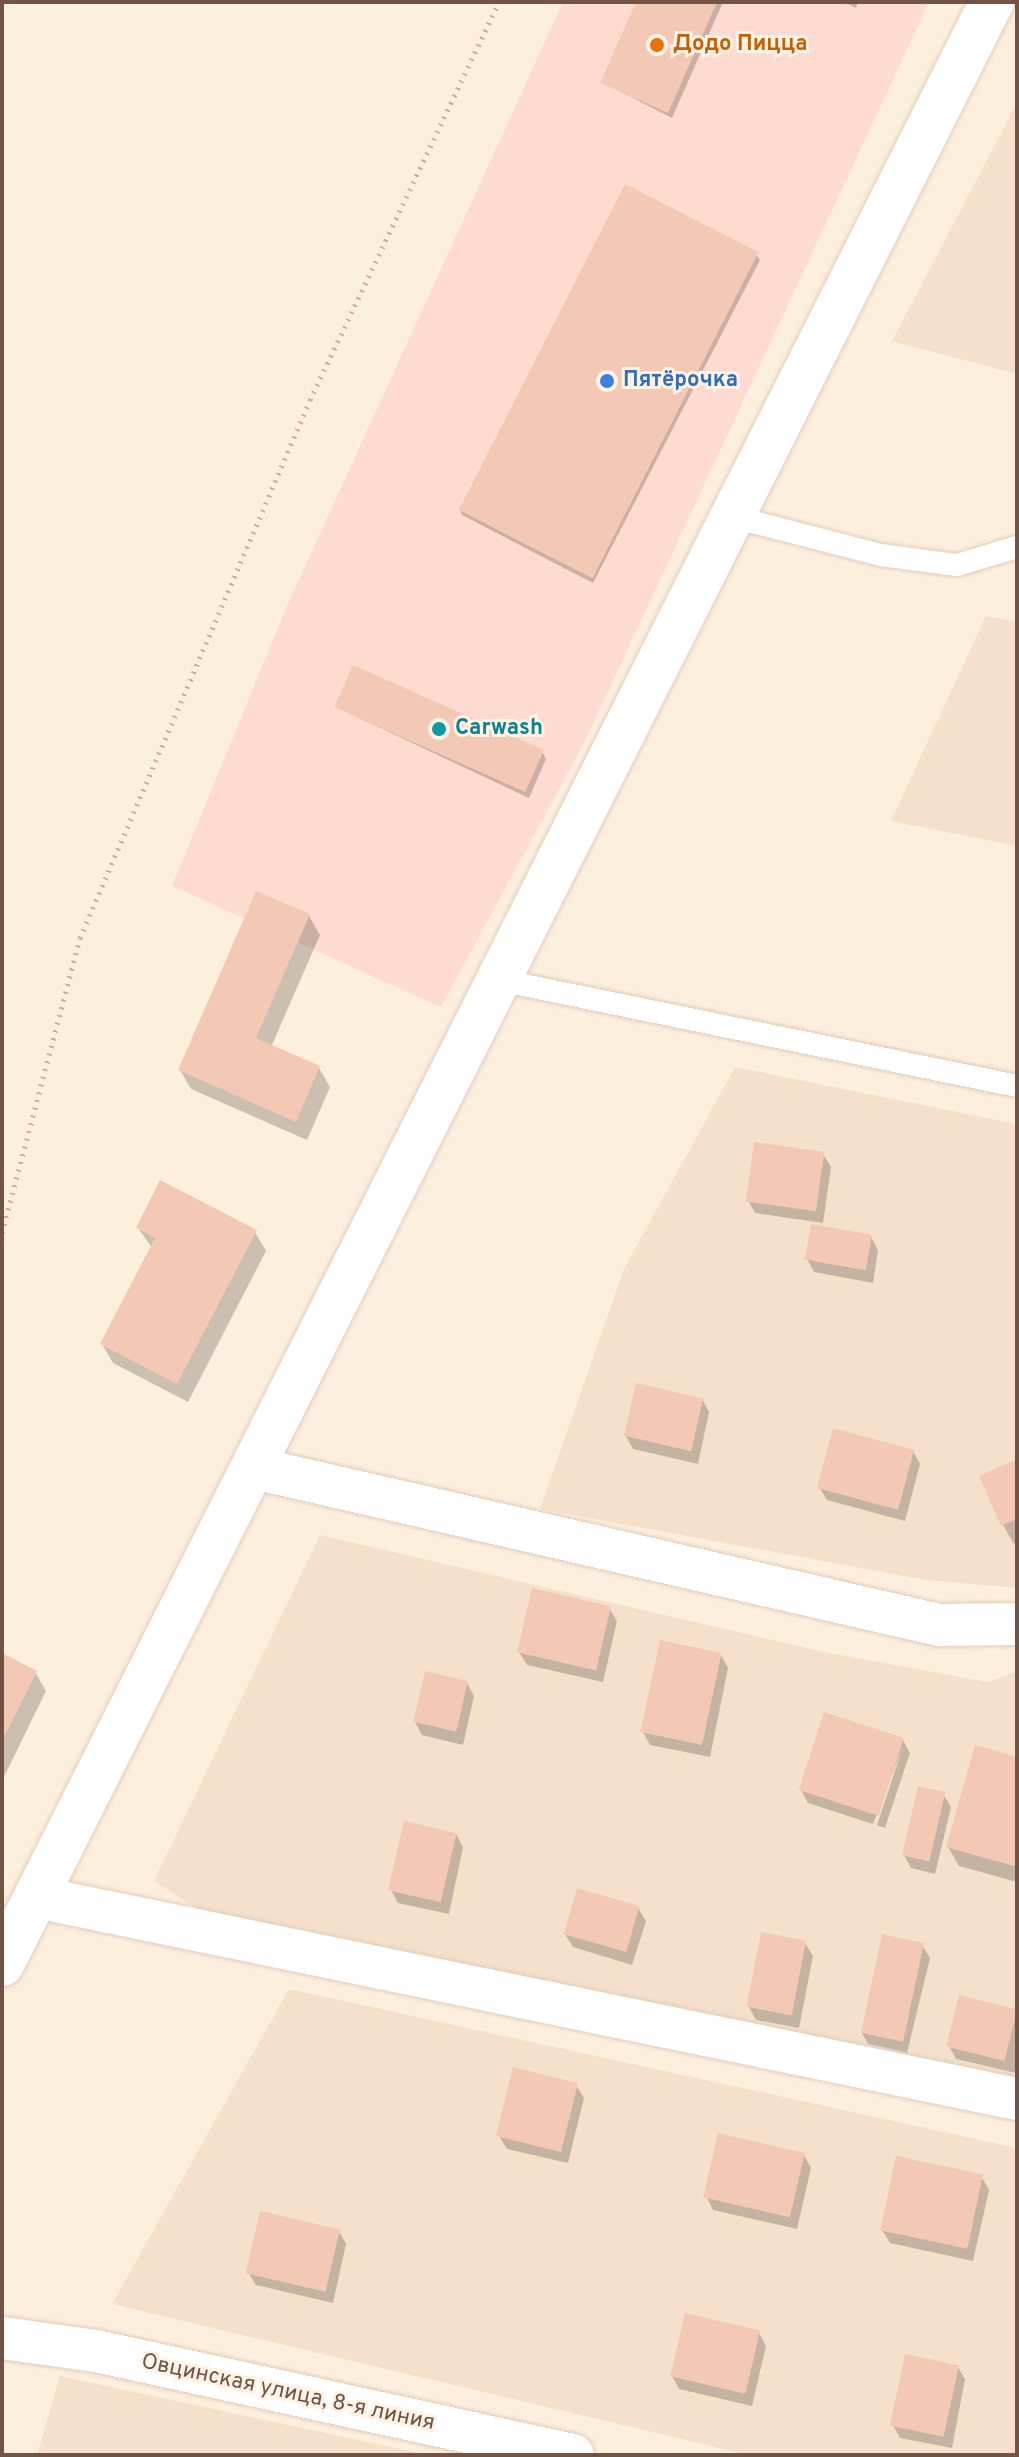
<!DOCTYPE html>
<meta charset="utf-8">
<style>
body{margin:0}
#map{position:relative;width:1019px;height:2457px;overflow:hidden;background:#fdefde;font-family:Overpass,sans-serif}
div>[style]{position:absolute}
.residential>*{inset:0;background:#f5e0cc}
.commercial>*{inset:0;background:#fedbd1}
.shadow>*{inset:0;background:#0003}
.building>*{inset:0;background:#f3c9b5;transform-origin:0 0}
.path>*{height:5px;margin-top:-2.5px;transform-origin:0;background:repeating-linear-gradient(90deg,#d8ad98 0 2px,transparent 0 8px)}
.roads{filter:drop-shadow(0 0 2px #e3ccbd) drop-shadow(0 0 2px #e3ccbd)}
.service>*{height:22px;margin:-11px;padding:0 11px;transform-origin:11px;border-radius:11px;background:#fff}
.minor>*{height:42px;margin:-21px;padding:0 21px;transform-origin:21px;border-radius:21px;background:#fff}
.secondary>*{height:44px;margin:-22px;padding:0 22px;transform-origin:22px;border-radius:22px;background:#fff}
.dots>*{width:22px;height:22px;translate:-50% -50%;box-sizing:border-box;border:4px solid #fff3e5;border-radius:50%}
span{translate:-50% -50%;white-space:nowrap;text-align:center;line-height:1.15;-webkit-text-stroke:6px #fff3e5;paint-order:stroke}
.food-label{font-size:22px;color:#c56008;font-weight:700}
.left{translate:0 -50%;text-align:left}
.shop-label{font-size:22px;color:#366cbe;font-weight:700}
.culture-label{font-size:22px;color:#0d838f;font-weight:700}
.street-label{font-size:22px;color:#735346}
.frame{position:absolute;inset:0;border:4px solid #735346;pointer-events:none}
</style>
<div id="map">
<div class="residential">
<i style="clip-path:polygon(1017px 103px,1017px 374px,892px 341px)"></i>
<i style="clip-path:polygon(986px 616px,1017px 622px,1017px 846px,891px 821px)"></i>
<i style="clip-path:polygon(735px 1067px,1017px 1124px,1017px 1588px,926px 1580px,540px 1509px,624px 1269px)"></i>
<i style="clip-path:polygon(320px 1535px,824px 1652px,988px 1682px,1017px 1671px,1017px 2085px,198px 1909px,154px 1881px)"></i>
<i style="clip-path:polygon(289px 1989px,1017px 2148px,1017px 2455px,749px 2455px,112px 2304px)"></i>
<i style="clip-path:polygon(60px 2376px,428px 2455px,37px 2455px)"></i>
</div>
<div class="commercial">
<i style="clip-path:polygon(563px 2px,929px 2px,584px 743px,441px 1007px,172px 886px,286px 608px)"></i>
</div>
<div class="shadow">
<i style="clip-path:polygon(638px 2px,723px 2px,672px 118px,602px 82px)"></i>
<i style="clip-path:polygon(843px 2px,858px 2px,856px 8px)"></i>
<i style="clip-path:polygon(756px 254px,760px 260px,593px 583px,462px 515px,459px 508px)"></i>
<i style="clip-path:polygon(336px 707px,543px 753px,546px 759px,529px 798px)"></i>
<i style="clip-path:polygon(309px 916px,320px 935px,271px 1047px,319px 1068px,330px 1087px,307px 1140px,191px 1089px,180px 1070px)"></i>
<i style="clip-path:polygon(823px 1154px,831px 1167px,823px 1223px,755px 1213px,748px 1200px)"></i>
<i style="clip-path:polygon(138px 1228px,255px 1232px,266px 1251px,188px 1402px,113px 1363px,102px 1344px,152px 1248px)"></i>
<i style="clip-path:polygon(871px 1237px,878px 1250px,873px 1283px,814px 1272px,807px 1259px)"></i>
<i style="clip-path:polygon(702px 1399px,709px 1412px,698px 1464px,633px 1449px,626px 1436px)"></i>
<i style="clip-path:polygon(913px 1451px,920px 1464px,905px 1521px,827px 1500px,819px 1487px)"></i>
<i style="clip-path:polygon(1017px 1461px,1017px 1542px,1014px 1544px,1003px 1525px)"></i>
<i style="clip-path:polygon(609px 1608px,617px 1621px,603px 1682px,527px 1665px,519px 1652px)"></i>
<i style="clip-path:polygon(721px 1655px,728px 1668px,710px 1757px,650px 1745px,643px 1732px)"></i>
<i style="clip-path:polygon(2px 1656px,35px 1672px,46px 1691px,2px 1781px)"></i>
<i style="clip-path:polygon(467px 1683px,474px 1696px,463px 1745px,422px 1735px,415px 1722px)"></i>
<i style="clip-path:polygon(903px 1740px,910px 1753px,885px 1828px,877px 1825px,903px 1747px,873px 1824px,808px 1803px,801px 1790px)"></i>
<i style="clip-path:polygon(1017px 1759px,1017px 1882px,959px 1866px,948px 1847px)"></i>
<i style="clip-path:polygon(943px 1794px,951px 1807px,935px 1874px,911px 1868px,904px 1855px)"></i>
<i style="clip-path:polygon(456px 1834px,463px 1847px,449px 1914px,398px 1903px,391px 1890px)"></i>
<i style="clip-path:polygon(638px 1908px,646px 1921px,632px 1965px,573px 1947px,565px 1934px)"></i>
<i style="clip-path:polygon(805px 1943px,813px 1956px,799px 2028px,756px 2020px,749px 2007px)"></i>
<i style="clip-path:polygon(922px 1945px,930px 1958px,907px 2053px,868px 2044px,861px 2031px)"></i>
<i style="clip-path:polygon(960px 1997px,1017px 2011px,1016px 2073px,956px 2059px,949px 2046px)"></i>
<i style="clip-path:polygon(576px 2085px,584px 2098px,568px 2163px,507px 2149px,499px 2136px)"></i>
<i style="clip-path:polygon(804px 2155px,811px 2168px,797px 2229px,713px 2210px,706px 2196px)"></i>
<i style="clip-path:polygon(981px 2176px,989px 2190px,973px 2261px,890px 2243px,882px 2230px)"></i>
<i style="clip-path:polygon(339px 2231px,346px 2244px,333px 2303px,256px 2285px,248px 2272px)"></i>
<i style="clip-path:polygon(759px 2333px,766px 2346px,752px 2406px,679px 2389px,672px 2376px)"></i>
<i style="clip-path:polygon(957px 2366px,965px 2379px,952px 2448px,900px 2438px,893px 2425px)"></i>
</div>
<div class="building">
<i style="clip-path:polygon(636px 2px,717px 2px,668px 113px,600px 83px)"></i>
<i style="left:625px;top:184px;width:150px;height:366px;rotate:27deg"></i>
<i style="left:353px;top:665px;width:209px;height:46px;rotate:24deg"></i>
<i style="clip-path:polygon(256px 891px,310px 914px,256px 1038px,320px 1066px,296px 1122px,178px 1070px)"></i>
<i style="left:754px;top:1142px;width:71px;height:60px;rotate:8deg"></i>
<i style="clip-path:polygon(160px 1180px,257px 1230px,177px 1384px,100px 1344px,155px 1238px,136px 1228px)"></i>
<i style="left:811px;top:1224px;width:62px;height:36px;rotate:10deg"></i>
<i style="left:636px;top:1383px;width:69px;height:54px;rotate:13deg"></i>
<i style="left:833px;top:1428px;width:84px;height:62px;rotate:15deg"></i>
<i style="clip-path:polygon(1017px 1459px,1017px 1519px,1001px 1526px,979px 1476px)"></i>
<i style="left:532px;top:1588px;width:81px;height:66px;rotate:13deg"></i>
<i style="left:660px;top:1640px;width:63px;height:94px;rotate:12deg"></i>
<i style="clip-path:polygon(2px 1653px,37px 1671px,2px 1741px)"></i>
<i style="left:425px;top:1671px;width:44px;height:52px;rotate:13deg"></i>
<i style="left:824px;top:1712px;width:84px;height:82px;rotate:18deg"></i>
<i style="clip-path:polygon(975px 1745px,1017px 1757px,1017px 1867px,946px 1847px)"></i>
<i style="left:918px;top:1786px;width:28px;height:71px;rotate:13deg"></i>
<i style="left:404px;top:1821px;width:54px;height:71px;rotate:13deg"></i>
<i style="left:577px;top:1888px;width:65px;height:48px;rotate:16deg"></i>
<i style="left:761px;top:1932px;width:46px;height:76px;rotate:11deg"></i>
<i style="left:882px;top:1934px;width:43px;height:101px;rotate:12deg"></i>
<i style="left:959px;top:1995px;width:60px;height:53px;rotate:14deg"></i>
<i style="left:513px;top:2067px;width:67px;height:71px;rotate:14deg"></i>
<i style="left:718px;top:2133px;width:89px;height:66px;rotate:13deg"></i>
<i style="left:896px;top:2156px;width:89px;height:76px;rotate:12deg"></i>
<i style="left:260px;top:2211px;width:82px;height:64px;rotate:13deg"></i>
<i style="left:685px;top:2313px;width:77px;height:65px;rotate:13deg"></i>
<i style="left:905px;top:2354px;width:55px;height:73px;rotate:12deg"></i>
</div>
<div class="path">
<i style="left:2px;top:1233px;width:305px;rotate:-75.2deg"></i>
<i style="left:80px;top:938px;width:585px;rotate:-66.85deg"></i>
<i style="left:310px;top:400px;width:441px;rotate:-64.6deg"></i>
</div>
<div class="roads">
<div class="service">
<i style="left:730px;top:516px;width:156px;rotate:14.5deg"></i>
<i style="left:881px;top:555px;width:77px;rotate:7.5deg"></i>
<i style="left:957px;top:565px;width:63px;rotate:-16.7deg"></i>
<i style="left:499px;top:980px;width:529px;rotate:11.56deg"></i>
</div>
<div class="minor">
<i style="left:254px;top:1468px;width:703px;rotate:12.91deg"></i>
<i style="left:939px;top:1625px;width:78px;rotate:-0.7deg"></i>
<i style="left:36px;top:1897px;width:1002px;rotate:11.64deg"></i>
<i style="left:2px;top:2338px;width:95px;rotate:7.9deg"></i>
<i style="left:96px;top:2351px;width:488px;rotate:12.3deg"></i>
</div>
<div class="secondary">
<i style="left:2px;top:1964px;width:2198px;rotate:-63.23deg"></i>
</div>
</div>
<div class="dots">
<i style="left:657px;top:45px;background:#e8710a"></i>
<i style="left:607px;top:381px;background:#3f7fe0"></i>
<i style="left:439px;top:729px;background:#0f9aa8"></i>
</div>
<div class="food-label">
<span class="left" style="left:673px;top:45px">Додо Пицца</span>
</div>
<div class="shop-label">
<span class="left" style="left:623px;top:381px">Пятёрочка</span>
</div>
<div class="culture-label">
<span class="left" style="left:455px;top:729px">Carwash</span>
</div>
<div class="street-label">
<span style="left:288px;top:2393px;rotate:12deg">Овцинская улица, 8-я линия</span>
</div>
<div class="frame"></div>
</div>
